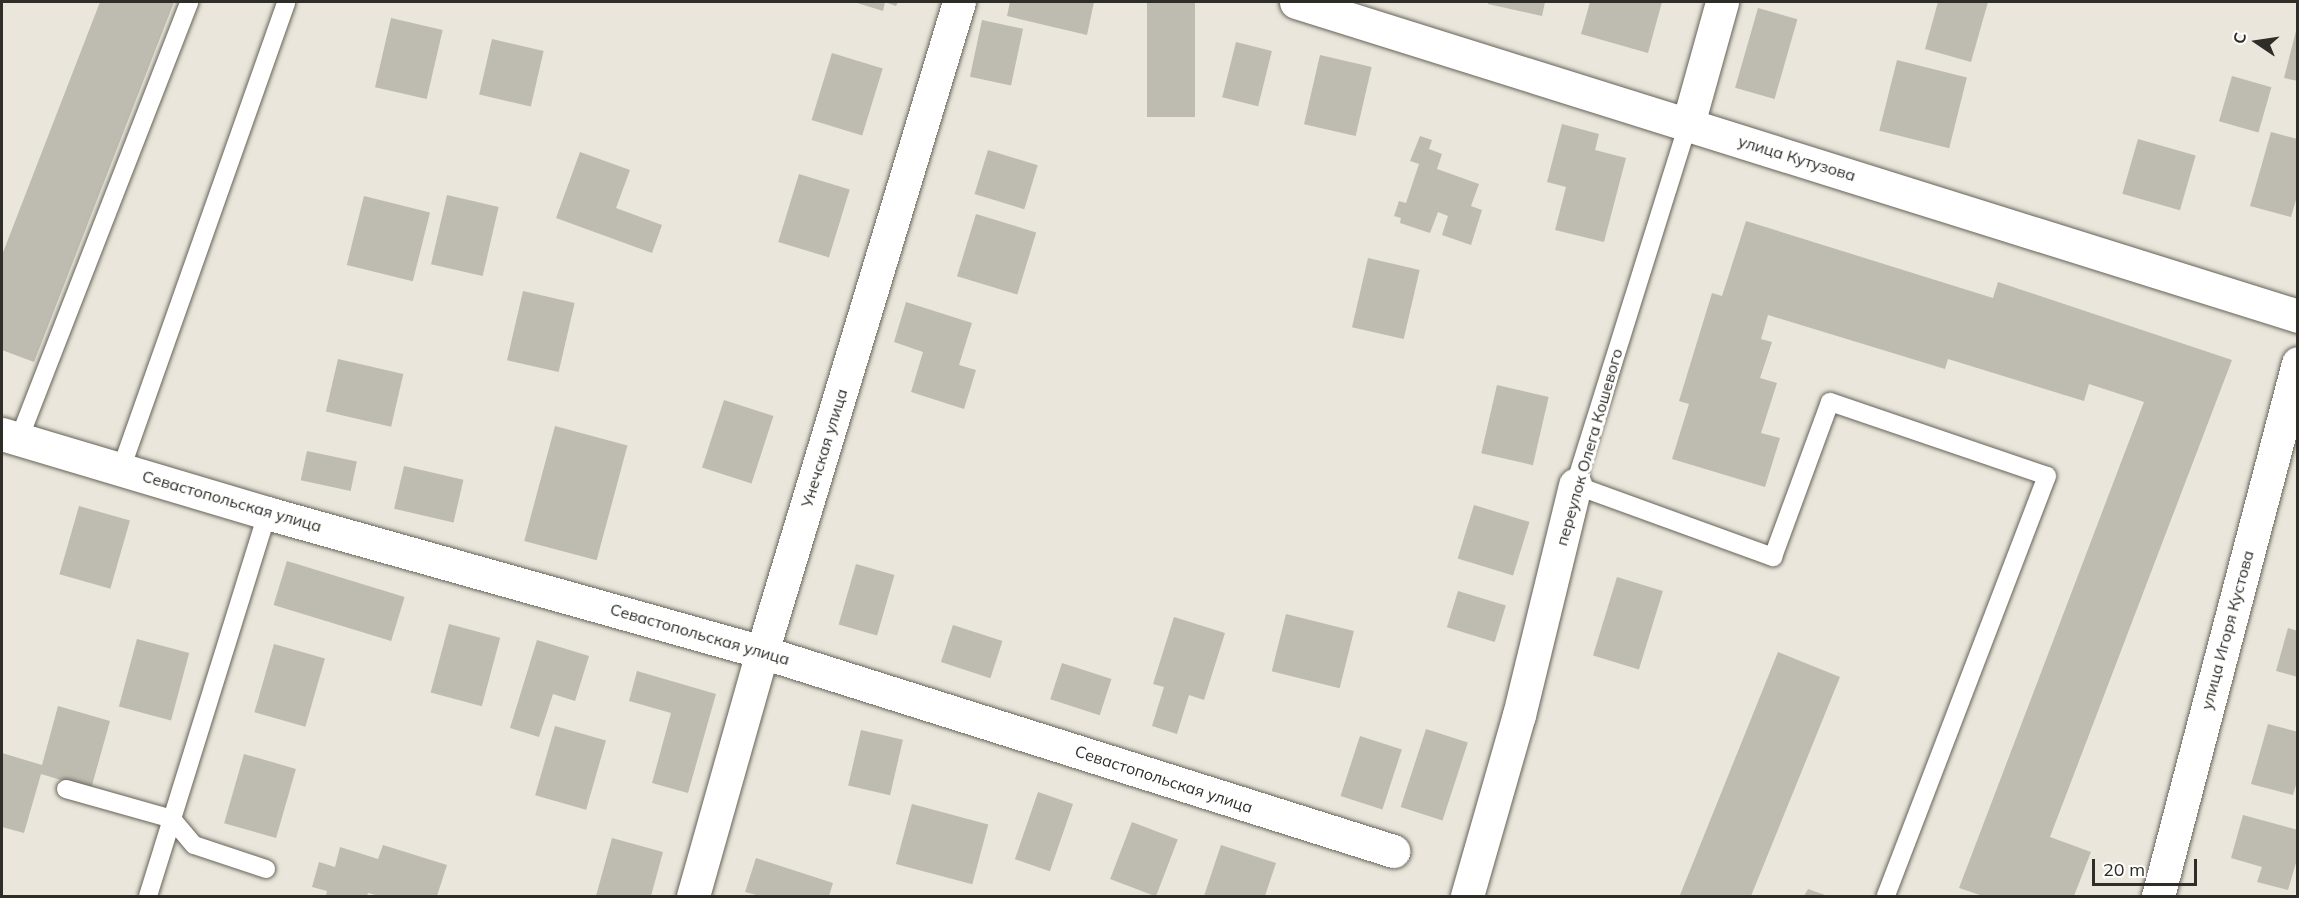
<!DOCTYPE html>
<meta charset="utf-8">
<style>
body{margin:0}
#map{position:relative;width:2299px;height:898px;overflow:hidden;background:#eae6db;font-family:Mulish,sans-serif}
div>[style]{position:absolute}
.building>*{inset:0;background:#bebbb0;transform-origin:0 0}
.roads{filter:drop-shadow(0 0 2px #666359) drop-shadow(0 0 2px #666359)}
.lane>*{height:18px;margin:-9px;padding:0 9px;transform-origin:9px;border-radius:9px;background:#fff}
.street>*{height:33px;margin:-16.5px;padding:0 16.5px;transform-origin:16.5px;border-radius:16.5px;background:#fff}
span{translate:-50% -50%;white-space:nowrap;text-align:center;line-height:1.15;-webkit-text-stroke:6px #fff;paint-order:stroke}
.street-label{font-size:16px;color:#2e2d28}
.frame{position:absolute;inset:0;border:3px solid #2e2d28;pointer-events:none}
.north{position:absolute;left:2227px;top:12px;width:60px;height:60px;-webkit-text-stroke:4px #fff;paint-order:stroke;rotate:283deg;font-size:16px;font-weight:700;line-height:24px;text-align:center;color:#2e2d28}
.north::after{content:'';display:block;margin:auto;width:21px;height:27px;background:#2e2d28;clip-path:polygon(50% 0,100% 100%,50% 72%,0 100%)}
.scale{position:absolute;left:2092px;top:859px;width:105px;height:27px;box-sizing:border-box;border:3px solid #2e2d28;border-top:0;padding-left:8px;font-size:18px;line-height:21px;white-space:nowrap;color:#2e2d28;-webkit-text-stroke:4px #fff;paint-order:stroke}
</style>
<div id="map">
<div class="building">
<i style="clip-path:polygon(100px 2px,174px 2px,34px 362px,2px 350px,2px 255px)"></i>
<i style="clip-path:polygon(854px 2px,898px 2px,896px 6px,885px 2px,883px 11px)"></i>
<i style="clip-path:polygon(1010px 2px,1094px 2px,1087px 35px,1007px 16px)"></i>
<i style="left:1147px;top:2px;width:48px;height:115px"></i>
<i style="clip-path:polygon(1488px 2px,1545px 2px,1542px 16px,1488px 4px)"></i>
<i style="clip-path:polygon(1590px 2px,1662px 2px,1648px 53px,1581px 34px)"></i>
<i style="clip-path:polygon(1938px 2px,1988px 2px,1971px 62px,1925px 49px)"></i>
<i style="left:1758px;top:8px;width:41px;height:83px;rotate:16deg"></i>
<i style="left:391px;top:18px;width:53px;height:71px;rotate:13deg"></i>
<i style="left:982px;top:20px;width:42px;height:58px;rotate:12deg"></i>
<i style="clip-path:polygon(2297px 27px,2298px 28px,2298px 81px,2284px 78px)"></i>
<i style="left:492px;top:39px;width:53px;height:57px;rotate:13deg"></i>
<i style="left:1236px;top:42px;width:37px;height:57px;rotate:14deg"></i>
<i style="left:832px;top:53px;width:53px;height:70px;rotate:17deg"></i>
<i style="left:1320px;top:55px;width:53px;height:71px;rotate:13deg"></i>
<i style="left:1897px;top:60px;width:72px;height:73px;rotate:14deg"></i>
<i style="left:2232px;top:76px;width:41px;height:47px;rotate:16deg"></i>
<i style="clip-path:polygon(1562px 124px,1599px 134px,1595px 150px,1626px 158px,1604px 242px,1555px 230px,1566px 187px,1547px 182px)"></i>
<i style="clip-path:polygon(2271px 132px,2298px 139px,2298px 193px,2291px 217px,2250px 206px)"></i>
<i style="clip-path:polygon(1420px 136px,1432px 140px,1429px 149px,1442px 154px,1437px 169px,1479px 184px,1471px 206px,1482px 210px,1471px 245px,1442px 235px,1448px 216px,1438px 212px,1430px 233px,1400px 223px,1401px 218px,1394px 216px,1399px 201px,1406px 203px,1419px 164px,1410px 161px)"></i>
<i style="left:2138px;top:139px;width:60px;height:57px;rotate:16deg"></i>
<i style="left:988px;top:150px;width:52px;height:46px;rotate:17deg"></i>
<i style="clip-path:polygon(580px 152px,630px 170px,616px 208px,662px 225px,652px 253px,556px 218px)"></i>
<i style="left:799px;top:174px;width:53px;height:71px;rotate:17deg"></i>
<i style="left:447px;top:195px;width:53px;height:71px;rotate:13deg"></i>
<i style="left:364px;top:196px;width:68px;height:71px;rotate:14deg"></i>
<i style="left:976px;top:214px;width:63px;height:65px;rotate:17deg"></i>
<i style="clip-path:polygon(1746px 221px,1993px 298px,1998px 282px,2232px 360px,2050px 837px,2091px 852px,2074px 896px,1983px 896px,1959px 888px,2144px 402px,2089px 384px,2084px 401px,1948px 359px,1945px 369px,1768px 315px,1761px 339px,1772px 342px,1760px 378px,1777px 383px,1761px 433px,1780px 438px,1765px 487px,1672px 459px,1689px 404px,1679px 401px,1712px 293px,1722px 296px)"></i>
<i style="left:1368px;top:258px;width:53px;height:71px;rotate:13deg"></i>
<i style="left:523px;top:291px;width:53px;height:71px;rotate:13deg"></i>
<i style="clip-path:polygon(906px 302px,972px 323px,959px 365px,976px 370px,964px 409px,911px 392px,923px 352px,894px 342px)"></i>
<i style="left:338px;top:359px;width:67px;height:54px;rotate:13deg"></i>
<i style="left:1497px;top:385px;width:53px;height:70px;rotate:13deg"></i>
<i style="left:724px;top:400px;width:52px;height:71px;rotate:18deg"></i>
<i style="left:555px;top:426px;width:75px;height:119px;rotate:15deg"></i>
<i style="left:307px;top:451px;width:51px;height:30px;rotate:12deg"></i>
<i style="left:404px;top:466px;width:61px;height:44px;rotate:13deg"></i>
<i style="left:1474px;top:505px;width:58px;height:56px;rotate:17deg"></i>
<i style="left:79px;top:506px;width:53px;height:71px;rotate:16deg"></i>
<i style="left:287px;top:561px;width:123px;height:46px;rotate:17deg"></i>
<i style="left:856px;top:564px;width:40px;height:63px;rotate:16deg"></i>
<i style="left:1617px;top:577px;width:48px;height:82px;rotate:17deg"></i>
<i style="left:1458px;top:591px;width:50px;height:38px;rotate:17deg"></i>
<i style="left:1286px;top:614px;width:70px;height:59px;rotate:14deg"></i>
<i style="clip-path:polygon(1174px 617px,1225px 633px,1204px 700px,1189px 695px,1177px 734px,1152px 726px,1164px 687px,1153px 684px)"></i>
<i style="left:449px;top:624px;width:53px;height:71px;rotate:15deg"></i>
<i style="left:953px;top:625px;width:52px;height:39px;rotate:18deg"></i>
<i style="clip-path:polygon(2288px 628px,2298px 631px,2298px 677px,2276px 671px)"></i>
<i style="left:137px;top:639px;width:54px;height:70px;rotate:15deg"></i>
<i style="clip-path:polygon(537px 640px,589px 656px,575px 701px,553px 694px,539px 737px,510px 728px)"></i>
<i style="left:274px;top:644px;width:53px;height:71px;rotate:16deg"></i>
<i style="clip-path:polygon(1778px 652px,1840px 677px,1751px 896px,1683px 896px,1680px 895px)"></i>
<i style="left:1062px;top:663px;width:52px;height:38px;rotate:18deg"></i>
<i style="clip-path:polygon(637px 671px,716px 694px,688px 793px,652px 783px,671px 713px,629px 701px)"></i>
<i style="clip-path:polygon(58px 706px,110px 721px,91px 789px,41px 774px,24px 833px,2px 827px,2px 753px,42px 765px)"></i>
<i style="clip-path:polygon(2268px 724px,2298px 732px,2298px 778px,2293px 795px,2251px 784px)"></i>
<i style="left:555px;top:726px;width:53px;height:72px;rotate:16deg"></i>
<i style="left:1426px;top:729px;width:44px;height:82px;rotate:18deg"></i>
<i style="left:861px;top:730px;width:43px;height:57px;rotate:13deg"></i>
<i style="left:1360px;top:736px;width:44px;height:63px;rotate:18deg"></i>
<i style="left:244px;top:754px;width:54px;height:72px;rotate:16deg"></i>
<i style="left:1038px;top:792px;width:37px;height:71px;rotate:19deg"></i>
<i style="left:912px;top:804px;width:79px;height:62px;rotate:15deg"></i>
<i style="clip-path:polygon(2243px 815px,2298px 830px,2298px 856px,2288px 890px,2257px 882px,2262px 867px,2231px 858px)"></i>
<i style="left:1132px;top:822px;width:49px;height:61px;rotate:21deg"></i>
<i style="clip-path:polygon(612px 838px,663px 852px,651px 896px,596px 896px)"></i>
<i style="clip-path:polygon(383px 845px,447px 865px,437px 896px,379px 896px,368px 893px,367px 896px,326px 896px,327px 891px,312px 887px,319px 862px,335px 867px,340px 847px,378px 859px)"></i>
<i style="clip-path:polygon(1221px 845px,1276px 863px,1265px 896px,1204px 896px)"></i>
<i style="clip-path:polygon(756px 858px,833px 883px,829px 896px,760px 896px,745px 892px)"></i>
<i style="clip-path:polygon(1808px 889px,1828px 896px,1804px 896px)"></i>
</div>
<div class="roads">
<div class="lane">
<i style="left:1688px;top:124px;width:378px;rotate:107.4deg"></i>
<i style="left:1575px;top:485px;width:211px;rotate:20deg"></i>
<i style="left:1773px;top:557px;width:165px;rotate:-69.8deg"></i>
<i style="left:1830px;top:402px;width:229px;rotate:18.8deg"></i>
<i style="left:2047px;top:476px;width:450px;rotate:111deg"></i>
<i style="left:19px;top:439px;width:469px;rotate:-68.7deg"></i>
<i style="left:121px;top:469px;width:495px;rotate:-70.5deg"></i>
<i style="left:66px;top:789px;width:110px;rotate:15.8deg"></i>
<i style="left:172px;top:819px;width:34px;rotate:50deg"></i>
<i style="left:194px;top:845px;width:76px;rotate:18.4deg"></i>
<i style="left:148px;top:896px;width:401px;rotate:-72.7deg"></i>
</div>
<div class="street">
<i style="left:1296px;top:2px;width:1050px;rotate:17.4deg"></i>
<i style="left:1688px;top:124px;width:127px;rotate:-74.4deg"></i>
<i style="left:2px;top:434px;width:277px;rotate:16.6deg"></i>
<i style="left:267px;top:513px;width:514px;rotate:15.69deg"></i>
<i style="left:762px;top:652px;width:662px;rotate:17.5deg"></i>
<i style="left:693px;top:896px;width:254px;rotate:-74.2deg"></i>
<i style="left:762px;top:652px;width:679px;rotate:-73.14deg"></i>
<i style="left:1467px;top:896px;width:188px;rotate:-74deg"></i>
<i style="left:1519px;top:715px;width:237px;rotate:-76.3deg"></i>
<i style="left:2158px;top:896px;width:551px;rotate:-75.28deg"></i>
</div>
</div>
<div class="street-label">
<span style="left:1797px;top:158px;rotate:17deg">улица Кутузова</span>
<span style="left:1589px;top:447px;rotate:-74deg">переулок Олега Кошевого</span>
<span style="left:824px;top:448px;rotate:-73deg">Унечская улица</span>
<span style="left:232px;top:501px;rotate:16deg">Севастопольская улица</span>
<span style="left:2227px;top:630px;rotate:-75deg">улица Игоря Кустова</span>
<span style="left:700px;top:634px;rotate:16deg">Севастопольская улица</span>
<span style="left:1164px;top:779px;rotate:18deg">Севастопольская улица</span>
</div>
<div class="frame"></div>
<div class="north">С</div>
<div class="scale">20 m</div>
</div>
